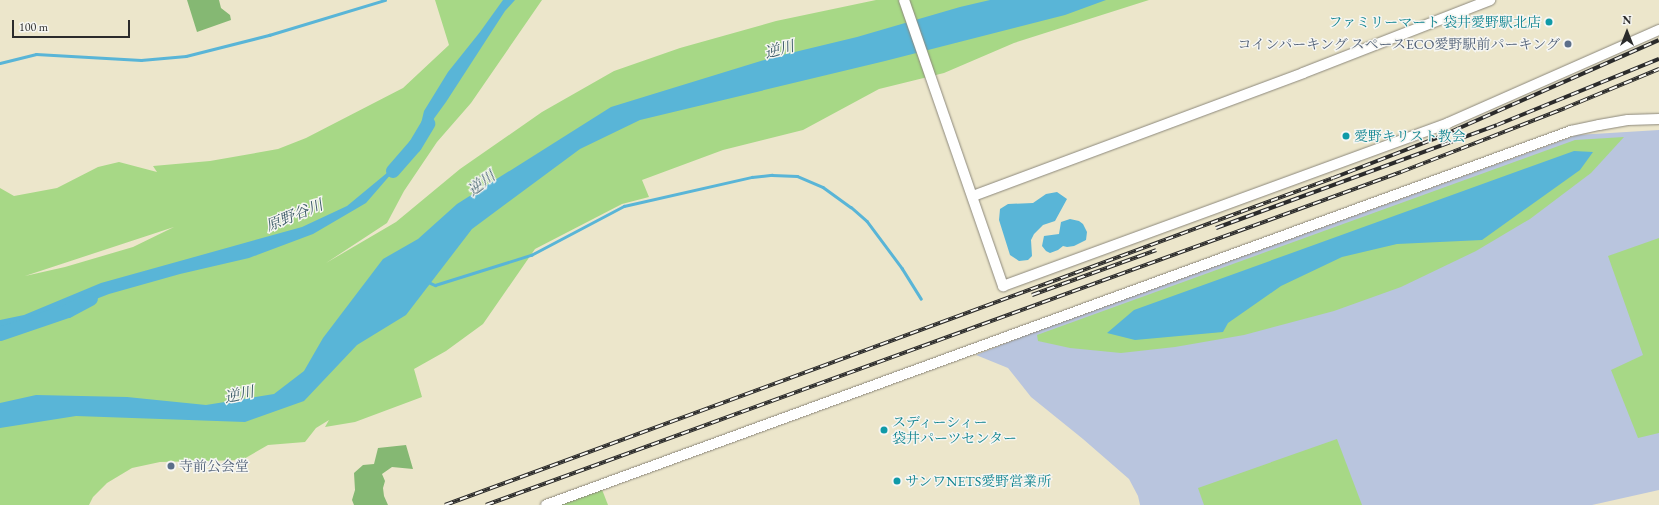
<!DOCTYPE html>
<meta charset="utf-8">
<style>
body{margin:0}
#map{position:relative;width:1659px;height:505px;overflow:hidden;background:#ece6cb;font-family:"EB Garamond","Noto Serif JP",serif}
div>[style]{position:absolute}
.industrial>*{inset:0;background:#b9c5de}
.green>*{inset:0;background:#a7d886}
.forest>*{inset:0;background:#85b873}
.water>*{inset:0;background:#59b5d7}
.stream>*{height:2.5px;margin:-1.25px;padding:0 1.25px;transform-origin:1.25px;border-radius:1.25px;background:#59b5d7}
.river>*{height:14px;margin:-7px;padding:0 7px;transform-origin:7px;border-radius:7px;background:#59b5d7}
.roads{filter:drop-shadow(0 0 1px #8c887b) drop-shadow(0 0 1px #8c887b)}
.tertiary>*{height:10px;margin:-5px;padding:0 5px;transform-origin:5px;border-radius:5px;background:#fff}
.rail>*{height:4px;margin-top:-2px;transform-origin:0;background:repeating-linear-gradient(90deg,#f6f6f2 0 8px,#2b2b2b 0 16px);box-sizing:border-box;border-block:1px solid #2b2b2b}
.dots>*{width:11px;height:11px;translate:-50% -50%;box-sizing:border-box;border:2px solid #f6f6f2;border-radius:50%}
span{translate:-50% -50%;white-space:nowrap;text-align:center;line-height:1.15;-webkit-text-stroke:3px #f6f6f2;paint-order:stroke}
.culture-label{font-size:14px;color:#0d838f}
.right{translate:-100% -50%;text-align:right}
.left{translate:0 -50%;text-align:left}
.service-label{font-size:14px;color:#4e5e75}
.water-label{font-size:15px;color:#3b5b67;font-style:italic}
.north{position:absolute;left:1607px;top:12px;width:40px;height:40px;-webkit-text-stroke:3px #f6f6f2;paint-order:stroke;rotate:0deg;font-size:11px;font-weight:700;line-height:16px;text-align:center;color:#2b2b2b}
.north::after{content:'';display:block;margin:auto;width:14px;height:18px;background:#2b2b2b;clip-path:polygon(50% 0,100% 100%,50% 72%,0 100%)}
.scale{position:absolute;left:12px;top:20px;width:118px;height:18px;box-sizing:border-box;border:2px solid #2b2b2b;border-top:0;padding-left:5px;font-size:12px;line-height:14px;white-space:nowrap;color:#2b2b2b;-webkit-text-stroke:3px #f6f6f2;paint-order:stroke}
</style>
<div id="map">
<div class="industrial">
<i style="clip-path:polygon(1659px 130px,1659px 490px,1592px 505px,1140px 505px,1138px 496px,1129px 479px,1083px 439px,1031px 397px,1008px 368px,976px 355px,1021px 337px,1577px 135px)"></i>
</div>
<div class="green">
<i style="clip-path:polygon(evenodd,435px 0,542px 0,471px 103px,437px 142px,404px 191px,387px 223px,326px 263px,396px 222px,460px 169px,542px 112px,614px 71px,680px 48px,776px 21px,876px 0,1149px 0,1014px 43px,944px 73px,879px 89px,803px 130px,723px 150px,642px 180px,649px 197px,622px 204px,535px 249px,483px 324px,446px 351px,414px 369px,422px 397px,355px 422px,325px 427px,329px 420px,316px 428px,305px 442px,268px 445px,242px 460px,160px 462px,132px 468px,107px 483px,93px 497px,89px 505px,0 505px,0 188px,14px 196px,57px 188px,98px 167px,119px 162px,157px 172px,153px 166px,210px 161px,278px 149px,306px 138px,403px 88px,449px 45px,435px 0,174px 227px,133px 247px,65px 267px,25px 276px,174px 227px)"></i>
<i style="clip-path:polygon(1624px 137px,1591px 173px,1530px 219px,1476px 251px,1401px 287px,1334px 311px,1244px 335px,1175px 347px,1121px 353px,1070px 348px,1038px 341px,1037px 335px,1575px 140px)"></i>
<i style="clip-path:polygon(1659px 238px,1659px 433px,1638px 438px,1611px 370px,1643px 355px,1608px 256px)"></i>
<i style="clip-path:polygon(1337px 439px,1362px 505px,1204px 505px,1198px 488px)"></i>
<i style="clip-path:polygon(601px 487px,608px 505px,546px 505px)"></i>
</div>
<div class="forest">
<i style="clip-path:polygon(187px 0,219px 0,221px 8px,230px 15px,231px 20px,197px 32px)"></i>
<i style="clip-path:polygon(406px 445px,413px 469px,392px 467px,382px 474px,385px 481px,383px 488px,384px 496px,388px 505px,354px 505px,352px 500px,355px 490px,354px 473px,363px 465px,374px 464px,378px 448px)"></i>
</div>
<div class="water">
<i style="clip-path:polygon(503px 0,515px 0,505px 11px,446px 102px,409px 153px,419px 132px,424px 111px,448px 72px,480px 32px)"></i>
<i style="clip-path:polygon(990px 0,1106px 0,1065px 15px,885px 61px,640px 120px,580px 149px,472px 229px,406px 315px,357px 345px,304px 401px,245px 422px,76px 416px,0 428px,0 403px,36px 395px,127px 397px,206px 405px,274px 394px,304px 371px,323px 338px,383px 259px,418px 239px,457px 204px,611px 107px,774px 57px,857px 37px,960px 7px)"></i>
<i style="clip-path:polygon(1574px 151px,1593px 152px,1580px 170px,1482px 240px,1397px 244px,1342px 257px,1281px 286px,1228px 323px,1223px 332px,1135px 340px,1107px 333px,1134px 310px)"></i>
<i style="clip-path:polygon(405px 158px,366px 203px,313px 234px,249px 258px,180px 274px,109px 294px,0 336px,0 320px,24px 315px,101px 283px,302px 227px,347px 206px)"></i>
<i style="clip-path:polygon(1057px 192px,1067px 199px,1055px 221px,1043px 225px,1034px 234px,1031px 240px,1032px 256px,1028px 260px,1019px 261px,1010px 255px,999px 220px,1000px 209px,1008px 204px,1033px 203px,1046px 194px)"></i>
<i style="clip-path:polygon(1070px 219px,1079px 221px,1083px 224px,1087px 232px,1086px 240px,1074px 246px,1067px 247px,1063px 246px,1058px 250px,1050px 253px,1046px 251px,1042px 246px,1044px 236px,1059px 234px,1061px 222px)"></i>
</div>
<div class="stream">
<i style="left:0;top:63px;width:37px;rotate:-14deg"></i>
<i style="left:36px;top:54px;width:105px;rotate:3.3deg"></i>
<i style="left:141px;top:60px;width:45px;rotate:-5.1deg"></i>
<i style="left:186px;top:56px;width:86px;rotate:-14.2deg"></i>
<i style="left:269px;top:35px;width:121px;rotate:-16.8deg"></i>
<i style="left:428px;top:282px;width:8px;rotate:23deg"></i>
<i style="left:435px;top:285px;width:101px;rotate:-17.4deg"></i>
<i style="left:531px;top:255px;width:105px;rotate:-27.8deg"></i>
<i style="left:624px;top:206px;width:131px;rotate:-12.8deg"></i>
<i style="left:752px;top:177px;width:20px;rotate:-6deg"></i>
<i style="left:772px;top:175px;width:25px;rotate:2deg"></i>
<i style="left:797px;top:176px;width:28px;rotate:23deg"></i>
<i style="left:823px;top:187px;width:34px;rotate:36deg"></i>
<i style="left:851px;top:207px;width:21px;rotate:41deg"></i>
<i style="left:867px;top:221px;width:59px;rotate:53.3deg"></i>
<i style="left:902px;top:268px;width:36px;rotate:58deg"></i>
</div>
<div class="river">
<i style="left:393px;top:171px;width:33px;rotate:-49deg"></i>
<i style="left:415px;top:146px;width:26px;rotate:-59deg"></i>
<i style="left:0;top:334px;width:72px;rotate:-18.7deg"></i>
<i style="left:68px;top:311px;width:26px;rotate:-28deg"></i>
</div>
<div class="roads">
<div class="tertiary">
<i style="left:904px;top:0;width:303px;rotate:70.9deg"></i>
<i style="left:1003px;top:286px;width:474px;rotate:-20.1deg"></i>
<i style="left:1448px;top:123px;width:231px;rotate:-23.8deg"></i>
<i style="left:973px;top:196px;width:352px;rotate:-20.4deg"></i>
<i style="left:1303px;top:73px;width:201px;rotate:-21.3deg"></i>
<i style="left:546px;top:505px;width:1091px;rotate:-20.05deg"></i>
<i style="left:1571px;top:131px;width:29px;rotate:-12deg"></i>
<i style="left:1599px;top:125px;width:29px;rotate:-10deg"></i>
<i style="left:1628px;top:120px;width:31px;rotate:-2deg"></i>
</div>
</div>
<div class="rail">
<i style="left:1216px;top:228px;width:299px;rotate:-20.1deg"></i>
<i style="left:1497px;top:125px;width:175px;rotate:-22.2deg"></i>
<i style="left:1032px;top:295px;width:132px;rotate:-19.9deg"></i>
<i style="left:445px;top:505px;width:946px;rotate:-20.22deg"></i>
<i style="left:1333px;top:178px;width:114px;rotate:-21.1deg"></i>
<i style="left:1439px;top:137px;width:240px;rotate:-23.8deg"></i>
<i style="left:486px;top:505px;width:974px;rotate:-20deg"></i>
<i style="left:1401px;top:172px;width:176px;rotate:-21.3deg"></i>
<i style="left:1565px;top:108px;width:102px;rotate:-22.5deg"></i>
</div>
<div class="dots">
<i style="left:1549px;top:22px;background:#0f9aa8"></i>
<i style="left:1568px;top:44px;background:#5c6f8a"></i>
<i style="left:1346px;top:136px;background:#0f9aa8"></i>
<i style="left:884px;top:430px;background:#0f9aa8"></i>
<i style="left:171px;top:466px;background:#5c6f8a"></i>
<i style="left:897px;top:481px;background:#0f9aa8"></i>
</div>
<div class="culture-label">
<span class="right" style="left:1541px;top:22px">ファミリーマート 袋井愛野駅北店</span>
<span class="left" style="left:1354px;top:136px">愛野キリスト教会</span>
<span class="left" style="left:892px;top:430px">スディーシィー<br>袋井パーツセンター</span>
<span class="left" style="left:905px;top:481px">サンワNETS愛野営業所</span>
</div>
<div class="service-label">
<span class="right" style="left:1560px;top:44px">コインパーキング スペースECO愛野駅前パーキング</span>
<span class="left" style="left:179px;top:466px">寺前公会堂</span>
</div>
<div class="water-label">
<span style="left:779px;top:49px;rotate:-15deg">逆川</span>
<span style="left:481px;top:183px;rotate:-37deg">逆川</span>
<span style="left:294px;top:215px;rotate:-22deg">原野谷川</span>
<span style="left:239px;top:394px;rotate:-12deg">逆川</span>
</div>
<div class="north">N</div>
<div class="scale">100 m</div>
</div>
